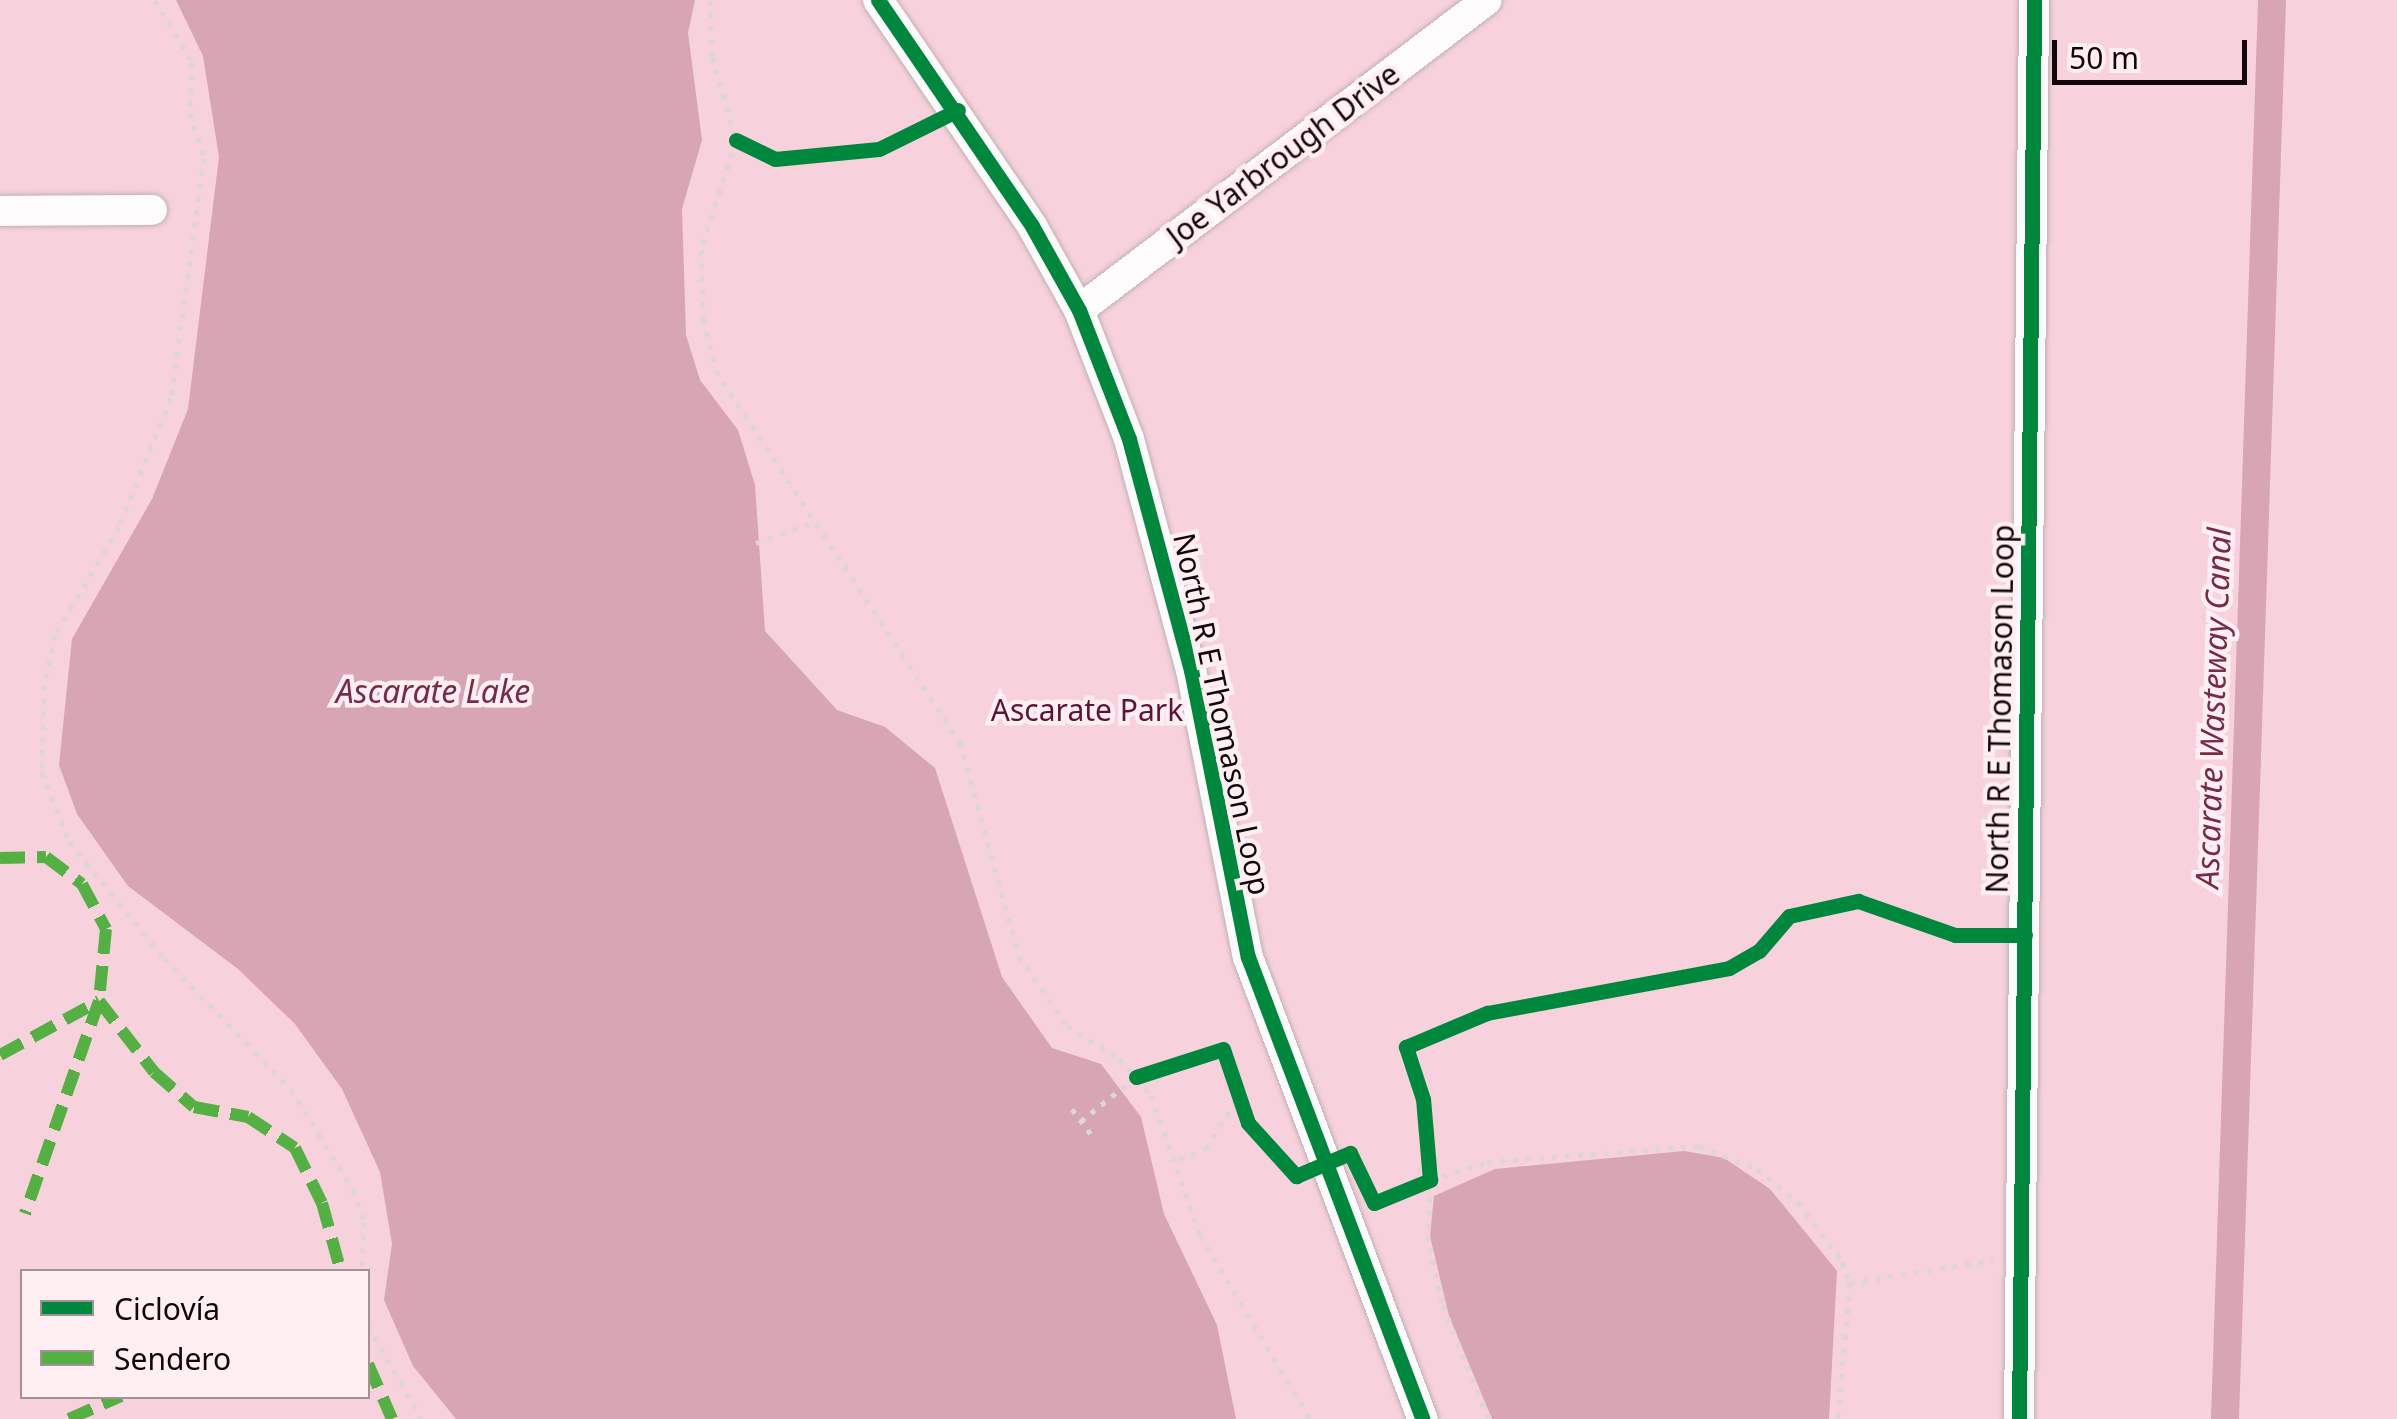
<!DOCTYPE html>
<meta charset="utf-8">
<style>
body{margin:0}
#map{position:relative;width:2397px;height:1419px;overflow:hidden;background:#f5e3e8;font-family:"Noto Sans",sans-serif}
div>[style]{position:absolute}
.green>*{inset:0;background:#f7d1db}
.water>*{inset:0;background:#d7a5b3}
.canal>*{height:28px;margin:-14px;padding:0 14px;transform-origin:14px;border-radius:14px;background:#d7a5b3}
.path>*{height:5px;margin-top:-2.5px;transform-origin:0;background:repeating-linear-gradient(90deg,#dcd6d8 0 5px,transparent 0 13px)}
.roads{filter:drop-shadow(0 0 2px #c0b0b5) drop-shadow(0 0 2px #c0b0b5)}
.minor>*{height:30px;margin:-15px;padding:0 15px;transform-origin:15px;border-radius:15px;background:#fefbfc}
.quiet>*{height:12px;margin-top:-6px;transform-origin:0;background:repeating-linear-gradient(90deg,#55b044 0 25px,transparent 0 37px)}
.cycleway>*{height:15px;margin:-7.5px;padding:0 7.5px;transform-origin:7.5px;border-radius:7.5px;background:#00873e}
span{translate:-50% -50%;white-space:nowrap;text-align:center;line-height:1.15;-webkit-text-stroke:9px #ffeef2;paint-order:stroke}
.street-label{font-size:30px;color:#14070b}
.park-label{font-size:30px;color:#5f1332}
.water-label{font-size:32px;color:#782b47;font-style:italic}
.legend{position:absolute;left:20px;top:1269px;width:350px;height:130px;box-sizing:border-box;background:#ffeef2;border:2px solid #a19296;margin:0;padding:12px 18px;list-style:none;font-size:30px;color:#14070b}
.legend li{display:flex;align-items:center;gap:20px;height:50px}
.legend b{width:50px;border:2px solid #a19296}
.scale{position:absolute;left:2052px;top:40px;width:195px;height:45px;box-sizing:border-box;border:5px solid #14070b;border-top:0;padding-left:12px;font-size:30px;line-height:35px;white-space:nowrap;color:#14070b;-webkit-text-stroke:8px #ffeef2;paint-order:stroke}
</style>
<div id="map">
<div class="green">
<i style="clip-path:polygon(evenodd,0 0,2397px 0,2397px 1419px,0 1419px,0 0,22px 1272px,368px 1272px,368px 1396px,22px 1396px,22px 1272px)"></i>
</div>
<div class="water">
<i style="clip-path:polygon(176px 0,695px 0,688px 33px,702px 140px,682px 209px,686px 335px,700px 380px,738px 430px,755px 485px,765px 631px,837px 710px,885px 727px,935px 768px,1002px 977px,1052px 1048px,1101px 1064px,1141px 1117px,1164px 1214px,1217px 1325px,1236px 1419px,456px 1419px,413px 1366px,384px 1300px,392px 1244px,380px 1172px,342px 1089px,295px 1024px,238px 969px,128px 886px,77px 814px,59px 765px,72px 639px,152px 499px,188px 409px,219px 157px,203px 56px)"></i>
<i style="clip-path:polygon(1684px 1151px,1724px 1158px,1770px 1189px,1837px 1271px,1829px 1419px,1492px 1419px,1449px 1316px,1430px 1236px,1434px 1196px,1495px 1169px)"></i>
</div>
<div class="canal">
<i style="left:2225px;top:1419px;width:1420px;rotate:-88.1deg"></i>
</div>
<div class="path">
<i style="left:155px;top:0;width:72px;rotate:59.2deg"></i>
<i style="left:192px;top:62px;width:51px;rotate:92.2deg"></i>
<i style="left:190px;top:113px;width:47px;rotate:72.7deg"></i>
<i style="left:204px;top:158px;width:242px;rotate:97.8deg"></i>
<i style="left:171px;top:398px;width:139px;rotate:112deg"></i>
<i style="left:119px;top:527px;width:126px;rotate:120.7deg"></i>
<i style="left:55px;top:635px;width:51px;rotate:102.4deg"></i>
<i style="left:44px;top:685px;width:87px;rotate:91.3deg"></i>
<i style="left:42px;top:772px;width:75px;rotate:68.9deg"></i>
<i style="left:69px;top:842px;width:150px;rotate:50.7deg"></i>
<i style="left:164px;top:958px;width:182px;rotate:45.9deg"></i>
<i style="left:291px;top:1089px;width:119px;rotate:58.5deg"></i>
<i style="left:353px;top:1190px;width:34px;rotate:71deg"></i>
<i style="left:364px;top:1222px;width:50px;rotate:92.3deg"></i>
<i style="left:710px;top:0;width:57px;rotate:88deg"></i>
<i style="left:712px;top:57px;width:86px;rotate:73.9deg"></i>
<i style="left:736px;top:140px;width:115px;rotate:107.7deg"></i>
<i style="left:701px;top:250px;width:69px;rotate:88.3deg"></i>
<i style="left:703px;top:319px;width:54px;rotate:76deg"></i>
<i style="left:716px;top:371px;width:444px;rotate:56.7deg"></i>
<i style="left:960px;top:742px;width:222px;rotate:74.6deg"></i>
<i style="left:1019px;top:956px;width:85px;rotate:55.6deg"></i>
<i style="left:1067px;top:1026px;width:62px;rotate:32.4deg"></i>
<i style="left:1119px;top:1059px;width:48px;rotate:48.4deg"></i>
<i style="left:1151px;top:1095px;width:148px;rotate:70.7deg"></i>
<i style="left:1200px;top:1235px;width:214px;rotate:59.1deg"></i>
<i style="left:736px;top:140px;width:49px;rotate:22.9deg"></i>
<i style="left:781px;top:159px;width:99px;rotate:-5.8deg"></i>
<i style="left:879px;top:149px;width:59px;rotate:-23.1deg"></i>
<i style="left:756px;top:543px;width:62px;rotate:-19.9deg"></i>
<i style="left:1072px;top:1109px;width:31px;rotate:53deg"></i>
<i style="left:1081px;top:1121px;width:70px;rotate:-38.7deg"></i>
<i style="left:1136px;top:1077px;width:91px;rotate:-17.8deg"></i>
<i style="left:1223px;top:1049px;width:78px;rotate:71.3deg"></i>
<i style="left:1248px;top:1123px;width:72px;rotate:47.8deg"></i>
<i style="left:1296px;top:1176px;width:9px;rotate:-21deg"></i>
<i style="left:1179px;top:1159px;width:29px;rotate:-20deg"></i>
<i style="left:1206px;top:1149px;width:61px;rotate:-58.4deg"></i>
<i style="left:1371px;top:1198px;width:62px;rotate:-17deg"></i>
<i style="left:1430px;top:1180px;width:81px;rotate:-94.9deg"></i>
<i style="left:1423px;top:1099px;width:55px;rotate:-108.1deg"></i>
<i style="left:1406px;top:1047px;width:124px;rotate:-21.2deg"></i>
<i style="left:1522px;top:1002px;width:210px;rotate:-9.3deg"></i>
<i style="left:1729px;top:968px;width:34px;rotate:-30deg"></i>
<i style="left:1759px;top:951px;width:46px;rotate:-49.4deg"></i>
<i style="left:1789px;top:916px;width:71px;rotate:-12.3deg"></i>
<i style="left:1858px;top:901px;width:103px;rotate:19.3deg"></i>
<i style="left:1955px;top:935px;width:42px;rotate:1.4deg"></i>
<i style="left:1850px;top:1283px;width:145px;rotate:-9.1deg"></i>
<i style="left:368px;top:1325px;width:108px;rotate:60.6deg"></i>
<i style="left:1488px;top:1419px;width:125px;rotate:-111.6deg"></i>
<i style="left:1442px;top:1303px;width:64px;rotate:-102.7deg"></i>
<i style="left:1428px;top:1241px;width:61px;rotate:-88.1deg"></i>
<i style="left:1430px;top:1180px;width:60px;rotate:-17.5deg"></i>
<i style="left:1487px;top:1162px;width:213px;rotate:-4.3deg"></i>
<i style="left:1699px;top:1146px;width:62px;rotate:21.6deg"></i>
<i style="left:1757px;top:1169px;width:53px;rotate:38.8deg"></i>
<i style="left:1798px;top:1202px;width:74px;rotate:53.7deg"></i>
<i style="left:1842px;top:1262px;width:22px;rotate:69deg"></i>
<i style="left:1850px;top:1283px;width:137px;rotate:95deg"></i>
</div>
<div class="roads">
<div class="minor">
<i style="left:878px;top:0;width:273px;rotate:55.7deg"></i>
<i style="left:1032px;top:226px;width:96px;rotate:60.8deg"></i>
<i style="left:1079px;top:310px;width:138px;rotate:68.8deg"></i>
<i style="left:1129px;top:439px;width:239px;rotate:75deg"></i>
<i style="left:1191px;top:670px;width:293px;rotate:78.8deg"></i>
<i style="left:1248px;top:957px;width:494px;rotate:69.3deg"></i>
<i style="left:0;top:211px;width:152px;rotate:-0.4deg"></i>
<i style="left:1079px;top:310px;width:512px;rotate:-37.23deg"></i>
<i style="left:2019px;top:1419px;width:1419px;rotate:-89.39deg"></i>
</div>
</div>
<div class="quiet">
<i style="left:0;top:858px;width:46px;rotate:-1.2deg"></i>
<i style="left:46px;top:857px;width:45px;rotate:36.9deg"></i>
<i style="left:82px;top:884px;width:51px;rotate:61.9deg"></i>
<i style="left:106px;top:929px;width:72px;rotate:95.6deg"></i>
<i style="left:99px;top:1001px;width:225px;rotate:109.2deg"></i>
<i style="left:0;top:1055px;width:113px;rotate:-28.6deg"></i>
<i style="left:99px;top:1001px;width:90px;rotate:52.2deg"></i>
<i style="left:154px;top:1072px;width:53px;rotate:41.2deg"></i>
<i style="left:194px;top:1107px;width:55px;rotate:10.5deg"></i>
<i style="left:248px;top:1117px;width:56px;rotate:33.4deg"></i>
<i style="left:295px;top:1148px;width:61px;rotate:63.9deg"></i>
<i style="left:322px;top:1203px;width:72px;rotate:74.6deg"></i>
<i style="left:368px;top:1364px;width:60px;rotate:66.4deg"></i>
<i style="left:69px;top:1419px;width:57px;rotate:-23.9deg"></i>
</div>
<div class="cycleway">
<i style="left:878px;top:0;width:273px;rotate:55.7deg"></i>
<i style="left:1032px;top:226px;width:96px;rotate:60.8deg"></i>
<i style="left:1079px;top:310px;width:138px;rotate:68.8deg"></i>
<i style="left:1129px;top:439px;width:239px;rotate:75deg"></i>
<i style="left:1191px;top:670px;width:293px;rotate:78.8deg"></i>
<i style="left:1248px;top:957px;width:494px;rotate:69.3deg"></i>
<i style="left:736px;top:140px;width:43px;rotate:26deg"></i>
<i style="left:775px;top:159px;width:104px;rotate:-5.5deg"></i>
<i style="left:879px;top:149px;width:88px;rotate:-26.3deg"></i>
<i style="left:1136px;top:1077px;width:91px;rotate:-17.8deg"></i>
<i style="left:1223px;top:1049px;width:78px;rotate:71.3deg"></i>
<i style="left:1248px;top:1123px;width:72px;rotate:47.8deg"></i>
<i style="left:1296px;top:1176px;width:59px;rotate:-23.1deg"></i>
<i style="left:1350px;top:1153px;width:55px;rotate:64.4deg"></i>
<i style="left:1374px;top:1203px;width:61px;rotate:-22.3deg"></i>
<i style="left:1430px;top:1180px;width:81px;rotate:-94.9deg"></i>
<i style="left:1423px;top:1099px;width:55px;rotate:-108.1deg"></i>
<i style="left:1406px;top:1047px;width:88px;rotate:-22.8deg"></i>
<i style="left:1487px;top:1013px;width:246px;rotate:-10.5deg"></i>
<i style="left:1729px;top:968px;width:34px;rotate:-30deg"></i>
<i style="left:1759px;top:951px;width:46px;rotate:-49.4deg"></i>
<i style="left:1789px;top:916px;width:71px;rotate:-12.3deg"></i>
<i style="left:1858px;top:901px;width:103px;rotate:19.3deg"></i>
<i style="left:1955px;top:935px;width:70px"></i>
<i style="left:2019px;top:1419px;width:1419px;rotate:-89.39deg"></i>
</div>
<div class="street-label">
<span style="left:1283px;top:155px;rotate:-37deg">Joe Yarbrough Drive</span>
<span style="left:2000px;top:709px;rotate:-89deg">North R E Thomason Loop</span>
<span style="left:1222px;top:714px;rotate:78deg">North R E Thomason Loop</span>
</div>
<div class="park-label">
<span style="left:1087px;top:710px">Ascarate Park</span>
</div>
<div class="water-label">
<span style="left:433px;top:691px">Ascarate Lake</span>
<span style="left:2213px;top:708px;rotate:-88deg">Ascarate Wasteway Canal</span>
</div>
<ul class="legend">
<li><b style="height:12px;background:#00873e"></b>Ciclovía</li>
<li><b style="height:12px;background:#55b044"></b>Sendero</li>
</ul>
<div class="scale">50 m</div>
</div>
